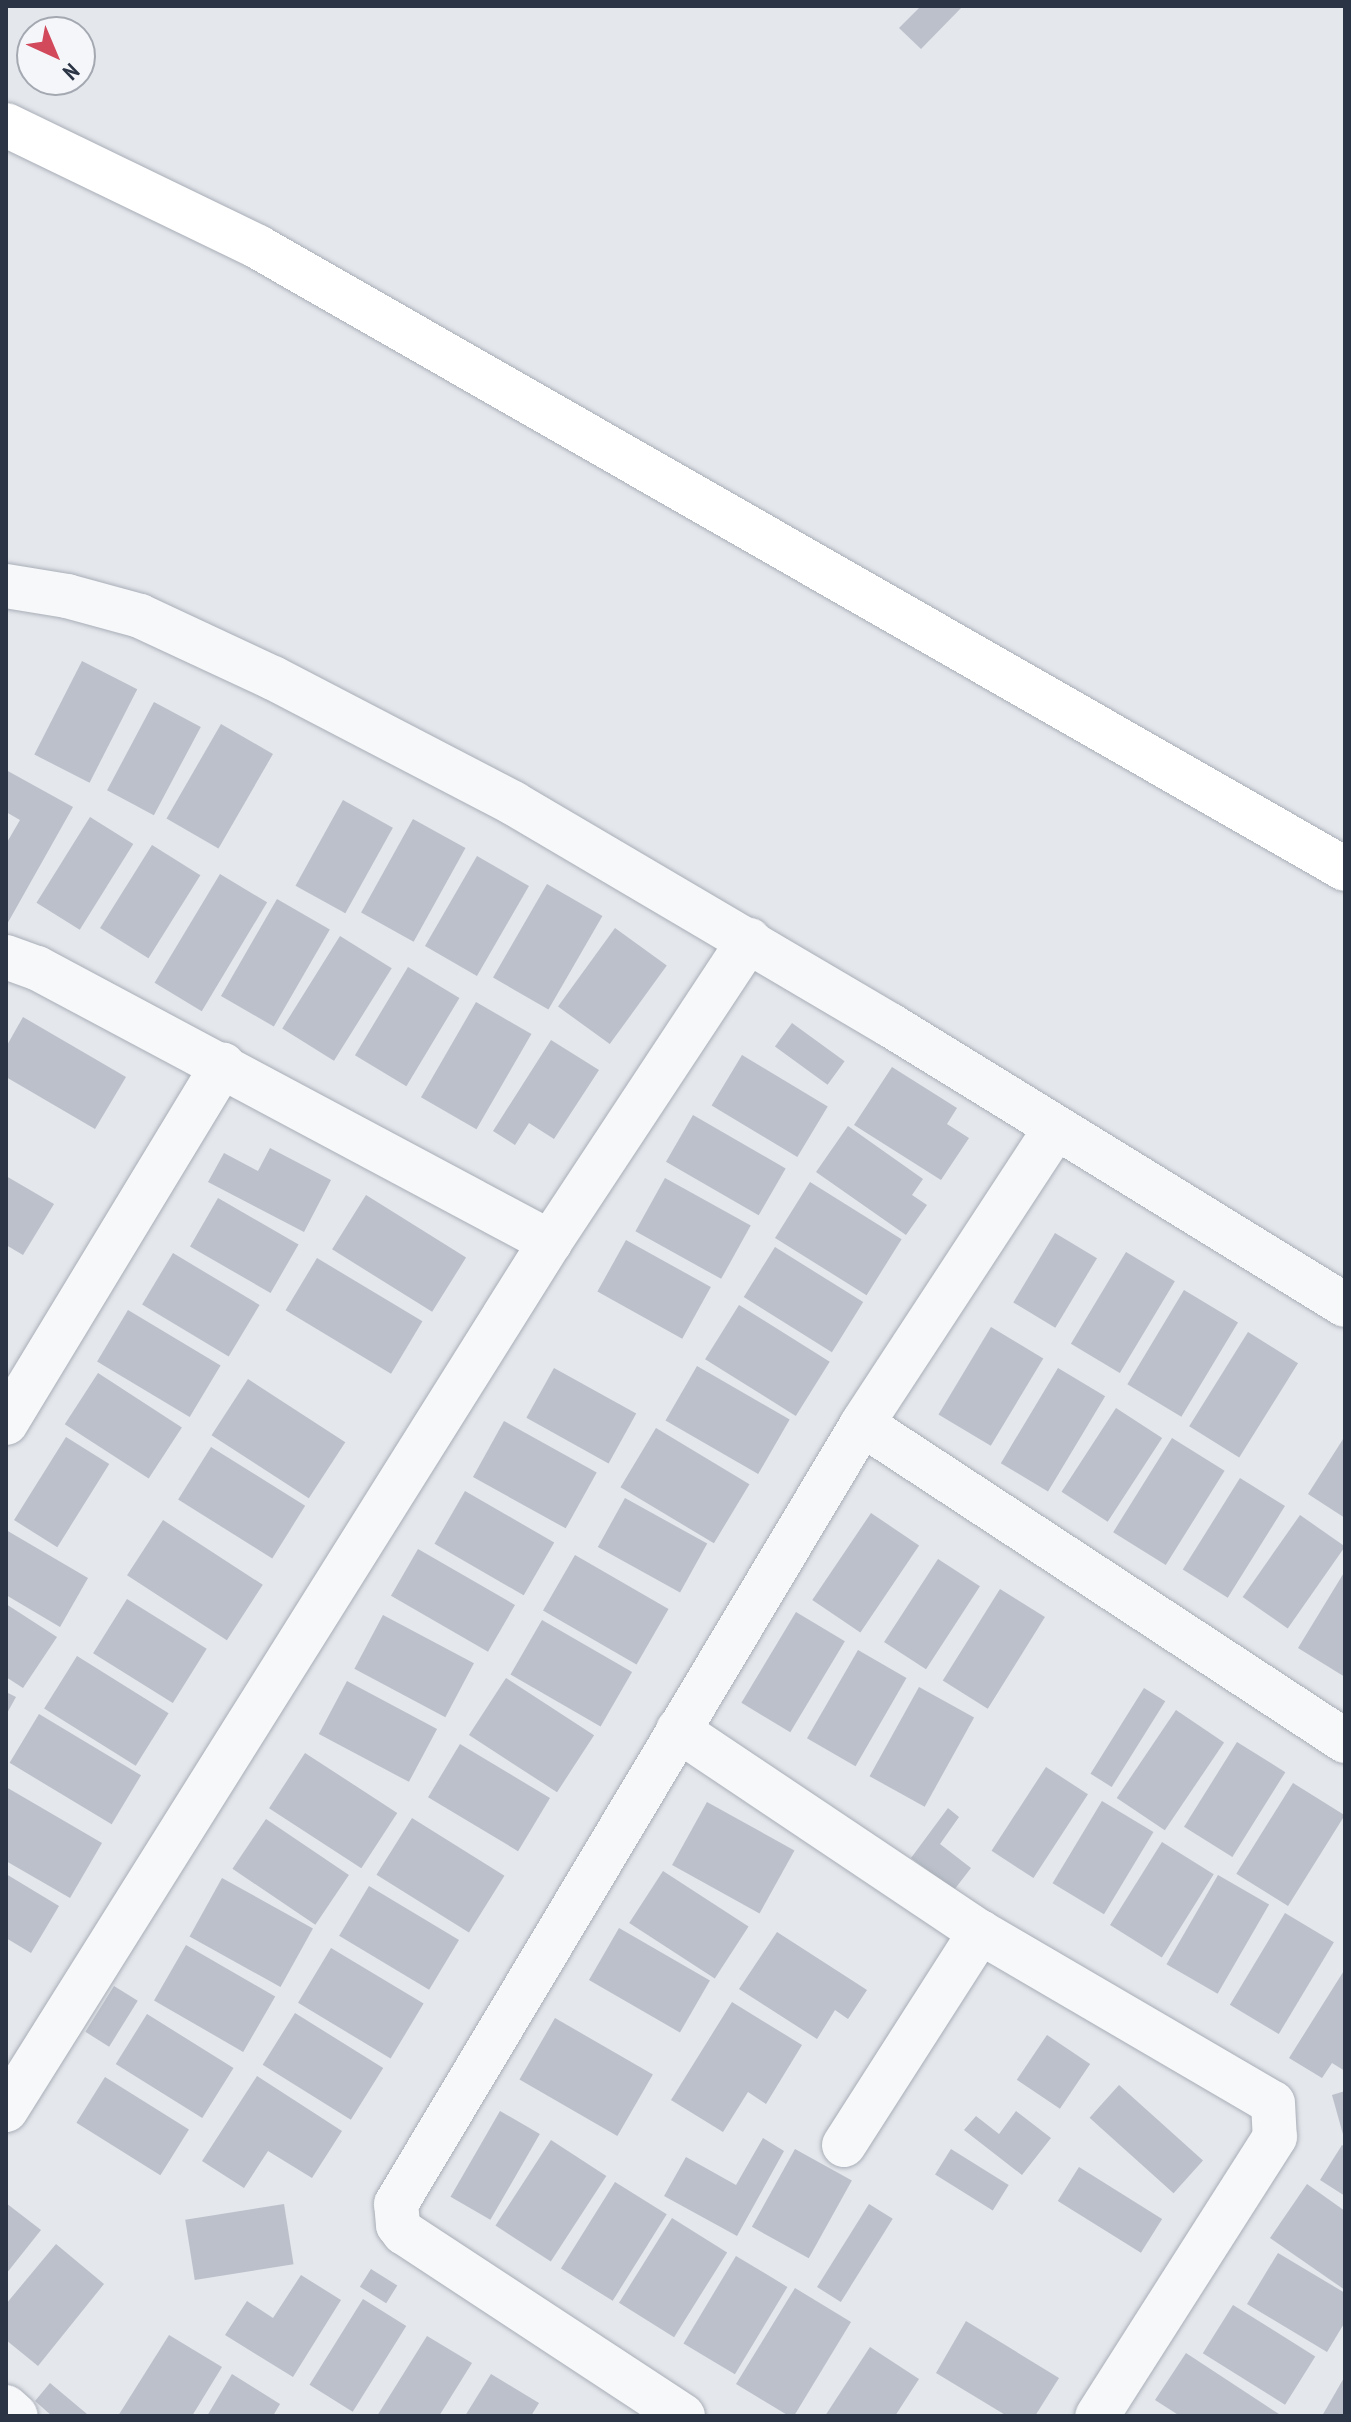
<!DOCTYPE html>
<style>
body{margin:0}
#map{position:relative;width:1351px;height:2422px;overflow:hidden;background:#e4e7ec;font-family:"PT Sans Narrow",sans-serif}
div>[style]{position:absolute}
.building>*{inset:0;background:#bbc0ca;transform-origin:0 0}
.roads{filter:drop-shadow(0 0 2px #a9aeb7) drop-shadow(0 0 2px #a9aeb7)}
.minor>*{height:44px;margin:-22px;padding:0 22px;transform-origin:22px;border-radius:22px;background:#f7f8fa}
.secondary>*{height:44px;margin:-22px;padding:0 22px;transform-origin:22px;border-radius:22px;background:#fff}
span{translate:-50% -50%;white-space:nowrap;text-align:center;line-height:1.15;-webkit-text-stroke:8px #f4f6f9;paint-order:stroke}
.frame{position:absolute;inset:0;border:8px solid #2b3445;pointer-events:none}
.north{position:absolute;left:16px;top:16px;width:80px;height:80px;box-sizing:border-box;background:#f4f6f9;border:2px solid #a4a8b1;border-radius:50%;rotate:136deg;font-size:22px;font-weight:700;line-height:32px;text-align:center;color:#2b3445}
.north::after{content:'';display:block;margin:auto;width:28px;height:36px;background:#d1495b;clip-path:polygon(50% 0,100% 100%,50% 72%,0 100%)}
</style>
<div id="map">
<div class="building">
<i style="clip-path:polygon(921px 6px,963px 6px,921px 49px,899px 28px)"></i>
<i style="left:82px;top:661px;width:62px;height:105px;rotate:27deg"></i>
<i style="left:154px;top:702px;width:53px;height:100px;rotate:28deg"></i>
<i style="left:221px;top:724px;width:60px;height:109px;rotate:30deg"></i>
<i style="clip-path:polygon(6px 770px,73px 807px,6px 926px,6px 844px,20px 820px,6px 812px)"></i>
<i style="left:343px;top:800px;width:57px;height:98px;rotate:29deg"></i>
<i style="left:90px;top:817px;width:51px;height:101px;rotate:32deg"></i>
<i style="left:413px;top:819px;width:60px;height:107px;rotate:29deg"></i>
<i style="left:152px;top:845px;width:57px;height:98px;rotate:32deg"></i>
<i style="left:477px;top:856px;width:60px;height:104px;rotate:30deg"></i>
<i style="left:220px;top:874px;width:55px;height:127px;rotate:31deg"></i>
<i style="left:547px;top:884px;width:64px;height:108px;rotate:30deg"></i>
<i style="left:277px;top:899px;width:61px;height:112px;rotate:30deg"></i>
<i style="left:615px;top:928px;width:64px;height:97px;rotate:36deg"></i>
<i style="left:340px;top:936px;width:61px;height:109px;rotate:32deg"></i>
<i style="left:408px;top:967px;width:60px;height:103px;rotate:31deg"></i>
<i style="left:476px;top:1002px;width:64px;height:110px;rotate:30deg"></i>
<i style="clip-path:polygon(23px 1017px,126px 1077px,95px 1129px,6px 1077px,6px 1047px)"></i>
<i style="left:792px;top:1023px;width:65px;height:29px;rotate:36deg"></i>
<i style="clip-path:polygon(551px 1040px,599px 1070px,554px 1139px,529px 1123px,515px 1145px,493px 1131px)"></i>
<i style="left:742px;top:1055px;width:100px;height:59px;rotate:31deg"></i>
<i style="clip-path:polygon(892px 1067px,957px 1108px,947px 1124px,969px 1138px,941px 1180px,854px 1125px)"></i>
<i style="left:693px;top:1115px;width:107px;height:54px;rotate:30deg"></i>
<i style="clip-path:polygon(848px 1126px,923px 1179px,912px 1195px,927px 1205px,906px 1235px,816px 1172px)"></i>
<i style="clip-path:polygon(270px 1148px,331px 1180px,304px 1232px,208px 1182px,224px 1153px,258px 1171px)"></i>
<i style="clip-path:polygon(6px 1176px,54px 1204px,23px 1255px,6px 1245px)"></i>
<i style="left:665px;top:1178px;width:98px;height:61px;rotate:29deg"></i>
<i style="left:810px;top:1182px;width:108px;height:66px;rotate:32deg"></i>
<i style="left:366px;top:1195px;width:118px;height:64px;rotate:32deg"></i>
<i style="left:218px;top:1198px;width:93px;height:56px;rotate:30deg"></i>
<i style="left:1055px;top:1233px;width:49px;height:81px;rotate:31deg"></i>
<i style="left:626px;top:1240px;width:97px;height:59px;rotate:29deg"></i>
<i style="left:775px;top:1247px;width:104px;height:59px;rotate:32deg"></i>
<i style="left:1126px;top:1252px;width:57px;height:107px;rotate:31deg"></i>
<i style="left:173px;top:1253px;width:101px;height:60px;rotate:31deg"></i>
<i style="left:317px;top:1258px;width:123px;height:61px;rotate:31deg"></i>
<i style="left:1184px;top:1290px;width:63px;height:110px;rotate:31deg"></i>
<i style="left:739px;top:1305px;width:107px;height:64px;rotate:32deg"></i>
<i style="left:128px;top:1310px;width:108px;height:60px;rotate:31deg"></i>
<i style="left:991px;top:1327px;width:61px;height:102px;rotate:31deg"></i>
<i style="left:1248px;top:1332px;width:59px;height:111px;rotate:32deg"></i>
<i style="left:697px;top:1366px;width:107px;height:63px;rotate:30deg"></i>
<i style="left:554px;top:1368px;width:94px;height:57px;rotate:29deg"></i>
<i style="left:1058px;top:1368px;width:55px;height:111px;rotate:31deg"></i>
<i style="left:98px;top:1373px;width:100px;height:61px;rotate:33deg"></i>
<i style="left:248px;top:1379px;width:116px;height:67px;rotate:33deg"></i>
<i style="left:1116px;top:1408px;width:55px;height:100px;rotate:33deg"></i>
<i style="left:504px;top:1421px;width:106px;height:64px;rotate:29deg"></i>
<i style="left:656px;top:1428px;width:109px;height:69px;rotate:31deg"></i>
<i style="clip-path:polygon(1345px 1436px,1345px 1518px,1308px 1494px)"></i>
<i style="left:66px;top:1437px;width:51px;height:98px;rotate:32deg"></i>
<i style="left:1172px;top:1438px;width:62px;height:111px;rotate:32deg"></i>
<i style="left:211px;top:1447px;width:111px;height:62px;rotate:32deg"></i>
<i style="left:1240px;top:1478px;width:53px;height:108px;rotate:32deg"></i>
<i style="left:465px;top:1491px;width:103px;height:61px;rotate:30deg"></i>
<i style="left:625px;top:1498px;width:94px;height:56px;rotate:29deg"></i>
<i style="left:871px;top:1513px;width:58px;height:105px;rotate:34deg"></i>
<i style="left:1300px;top:1515px;width:55px;height:100px;rotate:35deg"></i>
<i style="left:163px;top:1520px;width:119px;height:66px;rotate:33deg"></i>
<i style="clip-path:polygon(6px 1530px,88px 1578px,60px 1627px,6px 1595px)"></i>
<i style="left:418px;top:1549px;width:112px;height:54px;rotate:30deg"></i>
<i style="left:575px;top:1555px;width:108px;height:64px;rotate:30deg"></i>
<i style="left:938px;top:1559px;width:50px;height:99px;rotate:33deg"></i>
<i style="clip-path:polygon(1345px 1571px,1345px 1677px,1298px 1648px)"></i>
<i style="left:1000px;top:1589px;width:53px;height:108px;rotate:32deg"></i>
<i style="left:127px;top:1599px;width:94px;height:64px;rotate:32deg"></i>
<i style="clip-path:polygon(6px 1604px,57px 1637px,23px 1688px,6px 1677px)"></i>
<i style="left:796px;top:1612px;width:57px;height:106px;rotate:31deg"></i>
<i style="left:383px;top:1615px;width:103px;height:61px;rotate:28deg"></i>
<i style="left:542px;top:1620px;width:104px;height:63px;rotate:30deg"></i>
<i style="left:858px;top:1650px;width:56px;height:102px;rotate:30deg"></i>
<i style="left:77px;top:1656px;width:108px;height:62px;rotate:32deg"></i>
<i style="left:506px;top:1678px;width:105px;height:68px;rotate:33deg"></i>
<i style="left:347px;top:1681px;width:102px;height:60px;rotate:28deg"></i>
<i style="left:919px;top:1687px;width:63px;height:102px;rotate:29deg"></i>
<i style="left:1144px;top:1688px;width:25px;height:101px;rotate:32deg"></i>
<i style="clip-path:polygon(6px 1692px,16px 1697px,6px 1715px)"></i>
<i style="left:1176px;top:1710px;width:58px;height:106px;rotate:34deg"></i>
<i style="left:39px;top:1714px;width:119px;height:57px;rotate:31deg"></i>
<i style="left:1237px;top:1742px;width:57px;height:100px;rotate:32deg"></i>
<i style="left:460px;top:1744px;width:105px;height:62px;rotate:31deg"></i>
<i style="left:305px;top:1753px;width:110px;height:66px;rotate:33deg"></i>
<i style="left:1046px;top:1767px;width:50px;height:100px;rotate:33deg"></i>
<i style="left:1293px;top:1783px;width:61px;height:107px;rotate:32deg"></i>
<i style="clip-path:polygon(6px 1787px,102px 1843px,70px 1898px,6px 1861px)"></i>
<i style="left:1102px;top:1801px;width:60px;height:96px;rotate:31deg"></i>
<i style="left:707px;top:1802px;width:100px;height:72px;rotate:29deg"></i>
<i style="clip-path:polygon(948px 1808px,959px 1817px,940px 1844px,971px 1868px,954px 1890px,911px 1858px)"></i>
<i style="left:412px;top:1818px;width:109px;height:67px;rotate:32deg"></i>
<i style="left:266px;top:1819px;width:100px;height:60px;rotate:34deg"></i>
<i style="left:1162px;top:1842px;width:61px;height:98px;rotate:32deg"></i>
<i style="left:663px;top:1871px;width:102px;height:62px;rotate:33deg"></i>
<i style="clip-path:polygon(6px 1874px,59px 1906px,31px 1953px,6px 1938px)"></i>
<i style="left:1218px;top:1875px;width:59px;height:103px;rotate:30deg"></i>
<i style="left:222px;top:1878px;width:104px;height:67px;rotate:29deg"></i>
<i style="left:369px;top:1886px;width:105px;height:58px;rotate:31deg"></i>
<i style="left:1285px;top:1913px;width:57px;height:107px;rotate:31deg"></i>
<i style="left:619px;top:1928px;width:105px;height:60px;rotate:30deg"></i>
<i style="clip-path:polygon(777px 1932px,867px 1990px,848px 2019px,835px 2010px,817px 2039px,739px 1989px)"></i>
<i style="left:186px;top:1945px;width:103px;height:64px;rotate:30deg"></i>
<i style="left:331px;top:1948px;width:108px;height:64px;rotate:31deg"></i>
<i style="clip-path:polygon(1345px 1969px,1345px 2071px,1332px 2063px,1322px 2078px,1289px 2058px)"></i>
<i style="left:114px;top:1986px;width:28px;height:54px;rotate:32deg"></i>
<i style="clip-path:polygon(732px 2002px,802px 2045px,766px 2104px,748px 2092px,723px 2132px,671px 2100px)"></i>
<i style="left:295px;top:2013px;width:104px;height:61px;rotate:32deg"></i>
<i style="left:147px;top:2014px;width:102px;height:59px;rotate:32deg"></i>
<i style="left:555px;top:2018px;width:113px;height:71px;rotate:30deg"></i>
<i style="left:1047px;top:2035px;width:52px;height:54px;rotate:34deg"></i>
<i style="clip-path:polygon(257px 2076px,342px 2131px,312px 2178px,268px 2151px,244px 2188px,202px 2161px)"></i>
<i style="left:105px;top:2077px;width:99px;height:54px;rotate:32deg"></i>
<i style="left:1119px;top:2085px;width:113px;height:44px;rotate:42deg"></i>
<i style="clip-path:polygon(1345px 2091px,1345px 2138px,1344px 2138px,1332px 2095px)"></i>
<i style="left:500px;top:2111px;width:46px;height:99px;rotate:30deg"></i>
<i style="clip-path:polygon(1016px 2111px,1051px 2138px,1022px 2175px,964px 2130px,976px 2116px,999px 2134px)"></i>
<i style="clip-path:polygon(763px 2138px,784px 2151px,737px 2236px,664px 2196px,686px 2157px,736px 2185px)"></i>
<i style="left:551px;top:2140px;width:66px;height:102px;rotate:33deg"></i>
<i style="clip-path:polygon(1342px 2145px,1345px 2147px,1345px 2196px,1320px 2180px)"></i>
<i style="left:795px;top:2149px;width:65px;height:89px;rotate:29deg"></i>
<i style="left:951px;top:2149px;width:68px;height:30px;rotate:32deg"></i>
<i style="left:1079px;top:2167px;width:98px;height:40px;rotate:32deg"></i>
<i style="left:615px;top:2182px;width:61px;height:102px;rotate:32deg"></i>
<i style="clip-path:polygon(1307px 2184px,1345px 2211px,1345px 2290px,1270px 2238px)"></i>
<i style="clip-path:polygon(6px 2203px,41px 2230px,6px 2274px)"></i>
<i style="left:284px;top:2204px;width:61px;height:100px;rotate:81deg"></i>
<i style="left:869px;top:2204px;width:28px;height:98px;rotate:32deg"></i>
<i style="left:672px;top:2218px;width:65px;height:100px;rotate:32deg"></i>
<i style="clip-path:polygon(56px 2244px,104px 2284px,38px 2366px,6px 2340px,6px 2304px)"></i>
<i style="clip-path:polygon(1278px 2253px,1345px 2293px,1345px 2322px,1327px 2352px,1247px 2304px)"></i>
<i style="left:736px;top:2256px;width:60px;height:102px;rotate:31deg"></i>
<i style="left:371px;top:2269px;width:31px;height:21px;rotate:32deg"></i>
<i style="clip-path:polygon(301px 2275px,341px 2300px,293px 2377px,225px 2335px,247px 2301px,273px 2318px)"></i>
<i style="clip-path:polygon(795px 2288px,851px 2322px,794px 2416px,789px 2416px,736px 2384px)"></i>
<i style="left:363px;top:2299px;width:51px;height:101px;rotate:32deg"></i>
<i style="left:1233px;top:2305px;width:97px;height:57px;rotate:32deg"></i>
<i style="clip-path:polygon(966px 2321px,1059px 2378px,1035px 2416px,1007px 2416px,936px 2373px)"></i>
<i style="clip-path:polygon(169px 2335px,222px 2367px,192px 2416px,118px 2416px)"></i>
<i style="clip-path:polygon(427px 2336px,472px 2363px,439px 2416px,377px 2416px)"></i>
<i style="clip-path:polygon(870px 2347px,919px 2379px,895px 2416px,825px 2416px)"></i>
<i style="clip-path:polygon(1186px 2353px,1282px 2416px,1180px 2416px,1155px 2400px)"></i>
<i style="clip-path:polygon(232px 2374px,280px 2404px,273px 2416px,207px 2416px)"></i>
<i style="clip-path:polygon(491px 2374px,539px 2403px,531px 2416px,465px 2416px)"></i>
<i style="clip-path:polygon(1345px 2376px,1345px 2416px,1322px 2416px)"></i>
<i style="clip-path:polygon(50px 2383px,87px 2414px,86px 2416px,52px 2416px,35px 2401px)"></i>
</div>
<div class="roads">
<div class="minor">
<i style="left:6px;top:586px;width:62px;rotate:9.3deg"></i>
<i style="left:67px;top:596px;width:76px;rotate:15.3deg"></i>
<i style="left:140px;top:616px;width:147px;rotate:25deg"></i>
<i style="left:273px;top:678px;width:271px;rotate:27.5deg"></i>
<i style="left:513px;top:803px;width:438px;rotate:30.5deg"></i>
<i style="left:890px;top:1025px;width:534px;rotate:31.61deg"></i>
<i style="left:6px;top:957px;width:33px;rotate:20deg"></i>
<i style="left:37px;top:968px;width:582px;rotate:28.11deg"></i>
<i style="left:6px;top:1423px;width:419px;rotate:-58.8deg"></i>
<i style="left:862px;top:1424px;width:578px;rotate:33.28deg"></i>
<i style="left:678px;top:1730px;width:363px;rotate:33.8deg"></i>
<i style="left:980px;top:1932px;width:339px;rotate:30.3deg"></i>
<i style="left:1273px;top:2103px;width:34px;rotate:87deg"></i>
<i style="left:1275px;top:2137px;width:331px;rotate:122.5deg"></i>
<i style="left:6px;top:2110px;width:1024px;rotate:-57.92deg"></i>
<i style="left:550px;top:1242px;width:362px;rotate:-56.6deg"></i>
<i style="left:844px;top:2145px;width:253px;rotate:-57.4deg"></i>
<i style="left:6px;top:2407px;width:13px;rotate:42deg"></i>
<i style="left:683px;top:2416px;width:334px;rotate:-146.7deg"></i>
<i style="left:404px;top:2233px;width:10px;rotate:-127deg"></i>
<i style="left:398px;top:2225px;width:21px;rotate:-95deg"></i>
<i style="left:396px;top:2204px;width:909px;rotate:-59.14deg"></i>
<i style="left:862px;top:1424px;width:354px;rotate:-56.8deg"></i>
</div>
<div class="secondary">
<i style="left:6px;top:125px;width:280px;rotate:25.8deg"></i>
<i style="left:258px;top:247px;width:1252px;rotate:29.78deg"></i>
</div>
</div>
<div class="frame"></div>
<div class="north">N</div>
</div>
